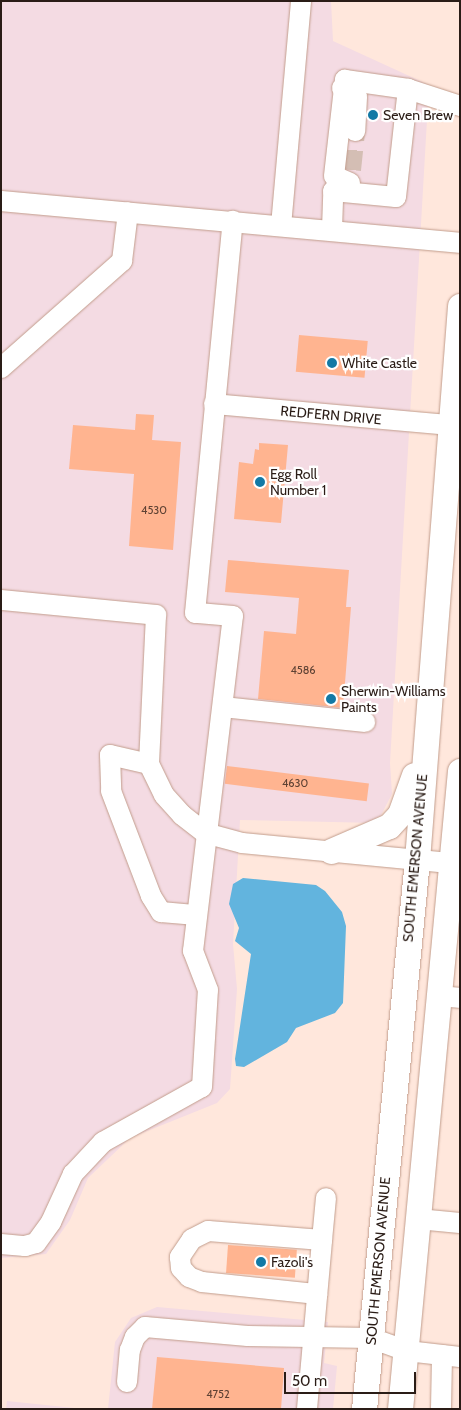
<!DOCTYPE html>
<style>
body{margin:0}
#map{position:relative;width:461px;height:1410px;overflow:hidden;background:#ffe7dc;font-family:Cabin,sans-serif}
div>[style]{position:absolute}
.commercial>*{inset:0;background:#f4dbe3}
.water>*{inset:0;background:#62b4de}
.building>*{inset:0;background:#ffb490;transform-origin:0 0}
.minor-tunnel>*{height:20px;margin-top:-10px;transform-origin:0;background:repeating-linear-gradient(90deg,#d4beb4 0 20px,transparent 0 30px)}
.roads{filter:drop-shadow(0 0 1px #c29d8c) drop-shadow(0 0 1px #c29d8c)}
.minor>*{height:20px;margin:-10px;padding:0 10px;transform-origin:10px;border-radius:10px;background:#fff}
.major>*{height:25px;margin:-12.5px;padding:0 12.5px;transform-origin:12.5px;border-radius:12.5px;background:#fff}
.dots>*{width:14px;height:14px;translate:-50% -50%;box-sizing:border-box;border:2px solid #fff;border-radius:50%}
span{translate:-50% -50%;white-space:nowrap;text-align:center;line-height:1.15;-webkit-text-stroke:4.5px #fff;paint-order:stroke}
.number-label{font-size:11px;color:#5f4234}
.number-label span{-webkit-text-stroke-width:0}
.poi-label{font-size:14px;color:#2a1c16}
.left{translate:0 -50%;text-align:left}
.street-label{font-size:14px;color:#2a1c16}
.frame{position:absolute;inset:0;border:2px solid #2a1c16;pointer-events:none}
.scale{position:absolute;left:284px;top:1372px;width:132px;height:22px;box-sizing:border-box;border:2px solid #2a1c16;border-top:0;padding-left:6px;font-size:15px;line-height:18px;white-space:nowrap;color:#2a1c16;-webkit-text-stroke:4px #fff;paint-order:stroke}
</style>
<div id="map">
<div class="commercial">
<i style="clip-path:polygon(1px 1px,331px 1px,333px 41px,429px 85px,390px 763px,392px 794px,377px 823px,240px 820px,233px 944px,237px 989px,230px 1089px,217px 1103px,130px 1138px,88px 1178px,70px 1220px,46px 1254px,1px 1258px)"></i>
<i style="clip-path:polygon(157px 1307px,328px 1322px,324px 1363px,337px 1366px,333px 1409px,108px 1409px,115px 1342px,131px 1318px)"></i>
<i style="clip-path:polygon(7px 1401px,84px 1409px,6px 1409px)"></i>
</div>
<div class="water">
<i style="clip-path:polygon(243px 878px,316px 885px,325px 891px,342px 912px,346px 926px,343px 1003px,335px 1013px,296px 1028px,287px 1042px,244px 1067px,236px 1066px,235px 1059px,251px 954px,235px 941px,239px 928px,229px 904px,233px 884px)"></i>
</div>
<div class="building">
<i style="left:299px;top:335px;width:69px;height:37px;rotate:5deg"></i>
<i style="clip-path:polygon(136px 414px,154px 415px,152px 440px,181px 442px,173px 550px,129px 546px,134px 474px,69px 469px,73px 425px,135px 430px)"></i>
<i style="clip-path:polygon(259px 443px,288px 445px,281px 523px,234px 519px,239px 462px,253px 464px,255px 449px,259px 450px)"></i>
<i style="clip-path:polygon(228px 560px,349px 570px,346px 607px,351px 607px,343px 708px,258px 699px,264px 631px,296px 634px,299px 598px,225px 592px)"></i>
<i style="left:227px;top:766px;width:143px;height:18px;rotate:7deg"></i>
<i style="left:228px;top:1245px;width:69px;height:28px;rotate:4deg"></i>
<i style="clip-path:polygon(157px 1357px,284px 1368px,281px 1409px,152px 1409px)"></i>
</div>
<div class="minor-tunnel">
<i style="left:351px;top:170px;width:39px;rotate:-84deg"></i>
</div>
<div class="roads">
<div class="minor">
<i style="left:342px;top:88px;width:17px;rotate:31deg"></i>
<i style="left:357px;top:97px;width:34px;rotate:93deg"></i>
<i style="left:350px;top:183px;width:17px;rotate:-156deg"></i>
<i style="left:334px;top:176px;width:97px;rotate:-83.5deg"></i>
<i style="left:345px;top:80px;width:64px;rotate:8.1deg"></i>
<i style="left:1px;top:201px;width:461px;rotate:5.2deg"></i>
<i style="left:281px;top:226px;width:226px;rotate:-84.9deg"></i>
<i style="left:332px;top:229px;width:38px;rotate:-88deg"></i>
<i style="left:333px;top:191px;width:63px;rotate:5.4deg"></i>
<i style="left:396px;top:197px;width:109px;rotate:-83.7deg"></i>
<i style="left:408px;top:89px;width:55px;rotate:18.1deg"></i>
<i style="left:1px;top:368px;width:162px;rotate:-41.5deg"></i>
<i style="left:122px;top:261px;width:49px;rotate:-83deg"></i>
<i style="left:214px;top:404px;width:236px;rotate:5.1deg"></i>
<i style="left:1px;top:600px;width:156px;rotate:5.5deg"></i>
<i style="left:156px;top:615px;width:149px;rotate:92.7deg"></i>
<i style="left:149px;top:764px;width:34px;rotate:64deg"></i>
<i style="left:164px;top:795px;width:27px;rotate:48deg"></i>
<i style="left:182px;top:815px;width:29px;rotate:38deg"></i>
<i style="left:205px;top:833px;width:38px;rotate:15deg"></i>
<i style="left:242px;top:843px;width:219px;rotate:5.5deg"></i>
<i style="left:223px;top:707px;width:143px;rotate:6deg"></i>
<i style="left:149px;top:764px;width:40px;rotate:-167deg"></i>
<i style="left:110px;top:755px;width:36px;rotate:88deg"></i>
<i style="left:111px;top:791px;width:112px;rotate:69.1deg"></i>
<i style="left:151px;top:896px;width:19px;rotate:58deg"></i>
<i style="left:161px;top:912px;width:36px;rotate:5deg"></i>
<i style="left:439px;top:996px;width:21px;rotate:5deg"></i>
<i style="left:418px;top:1219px;width:42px;rotate:5.4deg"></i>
<i style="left:322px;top:1240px;width:42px;rotate:-84.6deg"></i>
<i style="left:1px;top:1244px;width:24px;rotate:5deg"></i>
<i style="left:25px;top:1246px;width:11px;rotate:-15deg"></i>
<i style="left:36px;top:1243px;width:26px;rotate:-54deg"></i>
<i style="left:51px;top:1222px;width:53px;rotate:-65.4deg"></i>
<i style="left:73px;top:1174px;width:44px;rotate:-46.8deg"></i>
<i style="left:103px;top:1142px;width:113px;rotate:-29.1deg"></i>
<i style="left:202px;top:1087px;width:97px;rotate:-86.5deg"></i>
<i style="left:208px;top:990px;width:42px;rotate:-111deg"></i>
<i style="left:193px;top:951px;width:337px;rotate:-83.2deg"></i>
<i style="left:233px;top:616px;width:38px;rotate:-175deg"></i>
<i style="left:195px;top:613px;width:394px;rotate:-84.5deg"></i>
<i style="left:127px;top:1382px;width:32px;rotate:-85deg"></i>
<i style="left:130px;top:1350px;width:14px;rotate:-69deg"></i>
<i style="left:135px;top:1337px;width:14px;rotate:-45deg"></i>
<i style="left:145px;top:1327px;width:103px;rotate:5deg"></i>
<i style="left:248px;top:1336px;width:123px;rotate:0.9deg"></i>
<i style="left:371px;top:1338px;width:38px;rotate:20deg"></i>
<i style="left:407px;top:1351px;width:53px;rotate:6.5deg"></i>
<i style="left:307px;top:1409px;width:170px;rotate:-84.9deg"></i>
<i style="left:322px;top:1240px;width:114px;rotate:-175.5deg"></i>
<i style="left:208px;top:1231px;width:18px;rotate:153deg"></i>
<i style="left:192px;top:1239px;width:22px;rotate:124deg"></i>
<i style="left:180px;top:1257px;width:11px;rotate:85deg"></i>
<i style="left:181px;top:1268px;width:12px;rotate:48deg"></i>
<i style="left:189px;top:1277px;width:14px;rotate:21deg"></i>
<i style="left:202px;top:1282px;width:116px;rotate:6deg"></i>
<i style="left:441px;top:1409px;width:54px;rotate:-88.9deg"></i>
</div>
<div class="major">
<i style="left:331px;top:851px;width:63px;rotate:-23.3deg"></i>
<i style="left:389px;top:826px;width:16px;rotate:-47deg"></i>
<i style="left:400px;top:814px;width:41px;rotate:-70.3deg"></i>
<i style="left:364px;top:1409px;width:552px;rotate:-84.49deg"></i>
<i style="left:417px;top:860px;width:556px;rotate:-85.56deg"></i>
<i style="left:400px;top:1409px;width:641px;rotate:-84.63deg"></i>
</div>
</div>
<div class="dots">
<i style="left:373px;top:115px;background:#1379a5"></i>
<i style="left:332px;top:363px;background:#1379a5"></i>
<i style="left:260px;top:482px;background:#1379a5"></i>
<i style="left:331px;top:699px;background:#1379a5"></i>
<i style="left:261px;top:1262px;background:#1379a5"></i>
</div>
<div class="number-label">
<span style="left:154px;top:510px">4530</span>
<span style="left:303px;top:670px">4586</span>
<span style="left:295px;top:783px">4630</span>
<span style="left:218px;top:1394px">4752</span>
</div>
<div class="poi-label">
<span class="left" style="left:383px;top:115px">Seven Brew</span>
<span class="left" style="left:342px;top:363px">White Castle</span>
<span class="left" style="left:270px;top:482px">Egg Roll<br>Number 1</span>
<span class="left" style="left:341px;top:699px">Sherwin-Williams<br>Paints</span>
<span class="left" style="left:271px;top:1262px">Fazoli's</span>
</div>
<div class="street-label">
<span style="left:331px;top:415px;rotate:5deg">REDFERN DRIVE</span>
<span style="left:415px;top:858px;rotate:-85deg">SOUTH EMERSON AVENUE</span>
<span style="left:378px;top:1261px;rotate:-85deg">SOUTH EMERSON AVENUE</span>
</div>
<div class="frame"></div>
<div class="scale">50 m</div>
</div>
